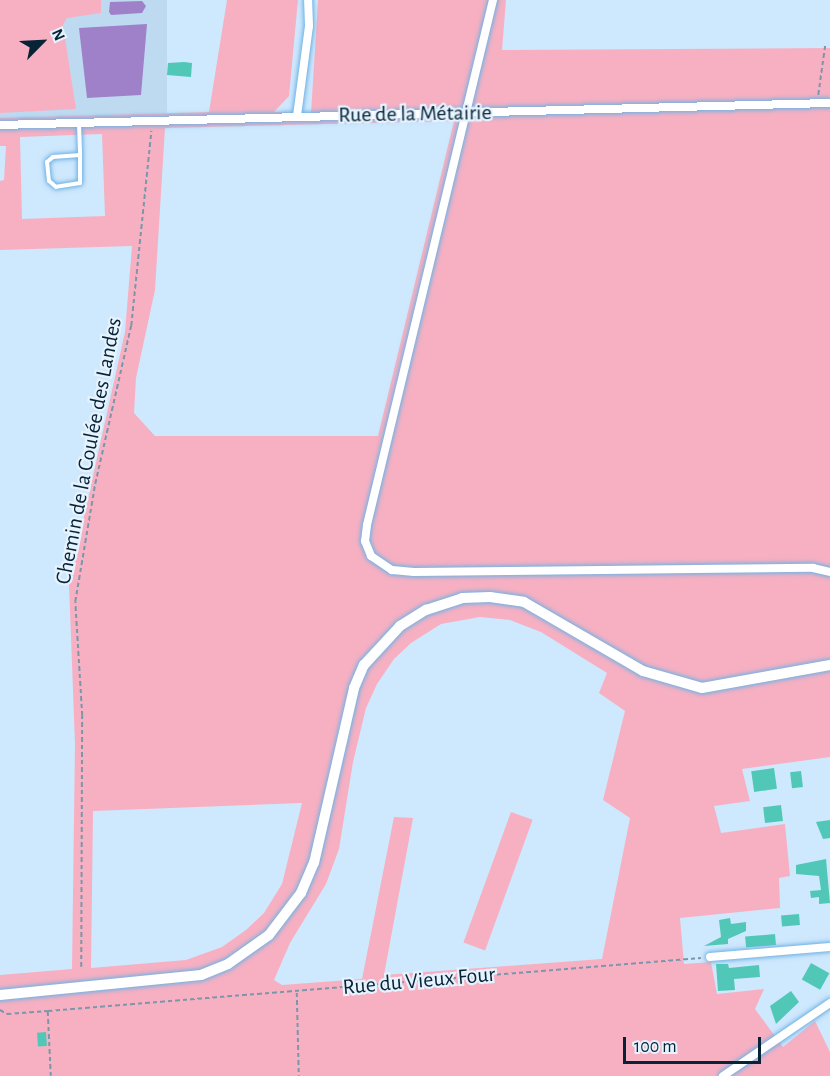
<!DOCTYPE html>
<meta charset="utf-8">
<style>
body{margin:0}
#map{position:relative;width:830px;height:1076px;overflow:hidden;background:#cee8fd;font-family:"Alegreya Sans",sans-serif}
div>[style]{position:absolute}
.built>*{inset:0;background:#bedaf1;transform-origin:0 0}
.green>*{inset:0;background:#f7b0c2;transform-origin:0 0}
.water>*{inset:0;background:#9f81c9}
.building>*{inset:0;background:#51c8b7;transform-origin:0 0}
.path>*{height:1.5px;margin-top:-0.75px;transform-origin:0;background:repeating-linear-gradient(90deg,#7b96ab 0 4.5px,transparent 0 7.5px)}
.roads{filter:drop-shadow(0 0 2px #6fb2e4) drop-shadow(0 0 2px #6fb2e4)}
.lane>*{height:4px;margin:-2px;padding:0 2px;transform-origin:2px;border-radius:2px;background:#fff}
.street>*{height:8px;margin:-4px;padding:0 4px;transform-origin:4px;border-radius:4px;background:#fff}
.secondary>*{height:10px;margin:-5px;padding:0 5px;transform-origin:5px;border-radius:5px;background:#fff}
span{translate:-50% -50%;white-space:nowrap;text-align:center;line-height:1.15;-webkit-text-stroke:4.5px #e6f3fe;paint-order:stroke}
.street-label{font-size:22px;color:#072437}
.north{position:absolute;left:12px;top:12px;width:60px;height:60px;-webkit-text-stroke:4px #e6f3fe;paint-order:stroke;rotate:66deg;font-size:16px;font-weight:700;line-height:24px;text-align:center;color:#072437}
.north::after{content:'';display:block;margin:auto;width:21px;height:27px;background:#072437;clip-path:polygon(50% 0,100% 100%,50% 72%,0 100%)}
.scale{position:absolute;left:623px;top:1037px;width:138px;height:27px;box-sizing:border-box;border:3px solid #072437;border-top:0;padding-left:8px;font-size:18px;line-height:21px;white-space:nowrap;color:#072437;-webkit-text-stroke:4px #e6f3fe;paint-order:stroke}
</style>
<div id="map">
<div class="built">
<i style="left:0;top:0;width:167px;height:118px"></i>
</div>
<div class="green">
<i style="clip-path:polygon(0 0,101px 0,101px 13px,67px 18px,63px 25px,76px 109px,0 113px)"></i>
<i style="clip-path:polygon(evenodd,227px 0,298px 0,289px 96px,274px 112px,311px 113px,318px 0,506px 0,502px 50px,830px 48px,830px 757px,742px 769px,750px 801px,714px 806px,721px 833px,785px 824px,790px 876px,779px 878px,780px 908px,680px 918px,684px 964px,711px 962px,717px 994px,764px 989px,755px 1009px,783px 1047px,815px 1021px,830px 1052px,830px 1076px,0 1076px,0 975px,72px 969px,75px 744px,69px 584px,125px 332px,132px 246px,0 250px,0 181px,4px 180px,6px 146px,0 146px,0 118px,209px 112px,227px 0,454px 121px,378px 436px,155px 436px,134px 413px,136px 378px,155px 290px,165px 128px,454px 121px,227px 0,102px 134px,105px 216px,22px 219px,20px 137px,102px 134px,227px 0,480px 617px,510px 620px,541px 632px,607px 673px,599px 693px,625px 711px,603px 800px,630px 818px,602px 959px,384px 975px,413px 818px,394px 817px,362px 979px,282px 985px,274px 980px,290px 943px,326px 884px,339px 849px,353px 762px,366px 708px,377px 684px,394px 659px,411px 643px,441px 624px,480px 617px,227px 0,302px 803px,282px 884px,264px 913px,246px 930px,222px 947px,186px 960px,91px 968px,93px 811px,302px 803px)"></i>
<i style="left:511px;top:812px;width:23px;height:139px;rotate:20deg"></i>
</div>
<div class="water">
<i style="clip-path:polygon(142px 1px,146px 6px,142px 13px,111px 15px,109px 12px,110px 2px)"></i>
<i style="clip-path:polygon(147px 24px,141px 95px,87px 98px,79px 28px)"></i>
</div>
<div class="building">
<i style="clip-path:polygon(184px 62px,192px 63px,191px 77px,167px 75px,168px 63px)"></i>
<i style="left:774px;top:768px;width:21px;height:23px;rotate:82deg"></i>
<i style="left:801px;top:771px;width:16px;height:11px;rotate:83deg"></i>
<i style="left:781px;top:805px;width:16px;height:18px;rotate:83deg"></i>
<i style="clip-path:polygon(830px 820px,830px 838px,823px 839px,816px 822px)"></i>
<i style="clip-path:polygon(826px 859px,830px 903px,819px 904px,819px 897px,811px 898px,810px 891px,821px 890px,819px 876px,796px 874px,796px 865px)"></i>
<i style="left:799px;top:914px;width:11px;height:18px;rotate:85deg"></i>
<i style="clip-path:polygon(730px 918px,731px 924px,746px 922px,746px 931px,728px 939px,728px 944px,704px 946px,721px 937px,719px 920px)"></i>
<i style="left:775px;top:934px;width:11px;height:30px;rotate:85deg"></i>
<i style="left:811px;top:963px;width:21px;height:19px;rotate:29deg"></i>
<i style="clip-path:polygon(716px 964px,728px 964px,729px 968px,759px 965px,760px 977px,734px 979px,735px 990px,718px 991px)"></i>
<i style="clip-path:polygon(791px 991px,799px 1002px,776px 1024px,770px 1006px)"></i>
<i style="left:46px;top:1032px;width:14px;height:9px;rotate:86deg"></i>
</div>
<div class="path">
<i style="left:818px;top:95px;width:50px;rotate:-82deg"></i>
<i style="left:81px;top:967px;width:251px;rotate:-89.8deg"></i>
<i style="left:82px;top:716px;width:114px;rotate:-93.5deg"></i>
<i style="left:75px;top:602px;width:120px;rotate:-80.4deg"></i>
<i style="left:95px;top:484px;width:162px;rotate:-77.2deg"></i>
<i style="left:131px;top:326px;width:196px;rotate:-84.1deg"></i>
<i style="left:297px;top:993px;width:83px;rotate:88.6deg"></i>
<i style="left:0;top:1010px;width:8px;rotate:30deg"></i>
<i style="left:7px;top:1014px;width:41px;rotate:-4.2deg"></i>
<i style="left:48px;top:1011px;width:655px;rotate:-4.64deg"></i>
<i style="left:48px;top:1012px;width:64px;rotate:87.3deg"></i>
</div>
<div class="roads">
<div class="lane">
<i style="left:79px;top:123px;width:32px;rotate:88deg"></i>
<i style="left:80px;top:155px;width:28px;rotate:90deg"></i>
<i style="left:80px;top:183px;width:24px;rotate:171deg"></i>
<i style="left:56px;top:187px;width:9px;rotate:-139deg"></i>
<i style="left:49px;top:181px;width:19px;rotate:-96deg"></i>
<i style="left:47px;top:162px;width:8px;rotate:-40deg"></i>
<i style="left:53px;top:157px;width:27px;rotate:-4deg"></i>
</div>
<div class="street">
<i style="left:493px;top:0;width:540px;rotate:103.5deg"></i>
<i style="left:367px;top:525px;width:16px;rotate:97deg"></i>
<i style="left:365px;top:541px;width:16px;rotate:68deg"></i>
<i style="left:371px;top:556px;width:25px;rotate:34deg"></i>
<i style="left:392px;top:570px;width:22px;rotate:5deg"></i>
<i style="left:414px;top:572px;width:399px;rotate:-0.6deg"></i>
<i style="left:813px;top:568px;width:17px;rotate:13deg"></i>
<i style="left:297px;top:116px;width:91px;rotate:-82.4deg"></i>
<i style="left:309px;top:26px;width:26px;rotate:-92deg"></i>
<i style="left:0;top:125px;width:830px;rotate:-1.52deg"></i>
<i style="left:710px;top:957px;width:120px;rotate:-4.8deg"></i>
<i style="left:723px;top:1076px;width:130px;rotate:-34.3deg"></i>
</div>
<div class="secondary">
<i style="left:0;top:995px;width:202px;rotate:-5.7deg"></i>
<i style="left:201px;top:975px;width:29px;rotate:-22deg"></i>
<i style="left:228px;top:964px;width:50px;rotate:-35.3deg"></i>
<i style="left:269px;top:935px;width:53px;rotate:-52.7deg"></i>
<i style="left:301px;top:893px;width:33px;rotate:-67deg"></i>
<i style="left:314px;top:863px;width:180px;rotate:-77.1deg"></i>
<i style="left:354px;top:688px;width:25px;rotate:-67deg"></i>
<i style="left:364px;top:665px;width:53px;rotate:-47.3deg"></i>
<i style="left:400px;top:626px;width:31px;rotate:-32deg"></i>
<i style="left:426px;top:610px;width:38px;rotate:-18deg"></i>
<i style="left:462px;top:598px;width:28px;rotate:-2deg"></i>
<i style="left:490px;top:597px;width:34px;rotate:8deg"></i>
<i style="left:524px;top:602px;width:138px;rotate:30.1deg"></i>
<i style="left:643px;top:671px;width:61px;rotate:16.1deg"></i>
<i style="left:702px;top:688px;width:130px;rotate:-10.2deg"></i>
</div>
</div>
<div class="street-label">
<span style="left:415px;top:114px;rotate:-1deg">Rue de la Métairie</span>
<span style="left:89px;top:451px;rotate:-79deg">Chemin de la Coulée des Landes</span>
<span style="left:419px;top:981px;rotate:-5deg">Rue du Vieux Four</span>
</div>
<div class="north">N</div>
<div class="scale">100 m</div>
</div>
